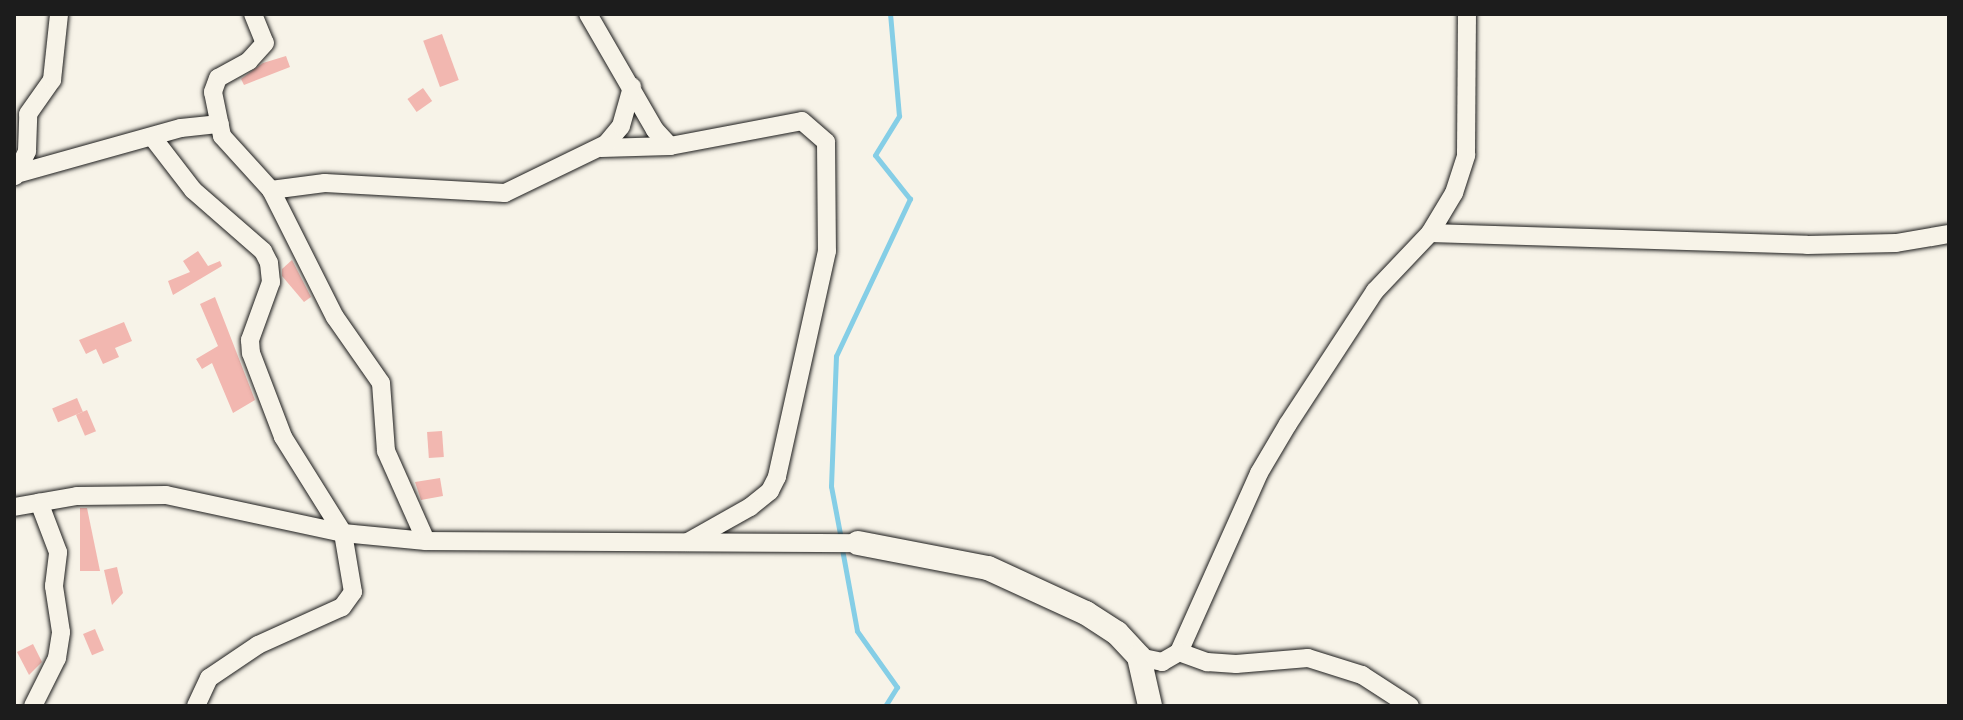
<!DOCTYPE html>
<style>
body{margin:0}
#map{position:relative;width:1963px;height:720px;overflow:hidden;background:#f7f3e8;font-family:Pangolin,sans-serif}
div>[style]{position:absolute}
.stream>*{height:5px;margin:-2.5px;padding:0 2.5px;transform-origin:2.5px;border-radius:2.5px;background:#85cee6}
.building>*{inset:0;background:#f2b7b0;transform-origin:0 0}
.roads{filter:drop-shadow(0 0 2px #1c1c1c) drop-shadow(0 0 2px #1c1c1c)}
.street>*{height:18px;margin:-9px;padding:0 9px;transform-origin:9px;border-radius:9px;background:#f7f3e8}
.secondary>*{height:24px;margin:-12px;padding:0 12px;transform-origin:12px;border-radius:12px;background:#f7f3e8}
span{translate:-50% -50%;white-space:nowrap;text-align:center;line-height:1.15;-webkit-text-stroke:7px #f7f3e8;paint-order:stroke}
.frame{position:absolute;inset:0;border:16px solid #1c1c1c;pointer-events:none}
</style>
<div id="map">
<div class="stream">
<i style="left:841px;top:539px;width:54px;rotate:-100.7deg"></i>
<i style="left:831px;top:486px;width:130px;rotate:-87.8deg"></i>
<i style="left:836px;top:356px;width:174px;rotate:-64.8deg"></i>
<i style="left:910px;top:199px;width:56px;rotate:-128.5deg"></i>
<i style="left:875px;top:155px;width:46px;rotate:-58.4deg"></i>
<i style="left:899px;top:116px;width:102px;rotate:-95deg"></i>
<i style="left:842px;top:549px;width:83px;rotate:79.6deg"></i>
<i style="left:857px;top:631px;width:69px;rotate:54.5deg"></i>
<i style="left:897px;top:687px;width:22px;rotate:122deg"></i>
</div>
<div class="building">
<i style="left:442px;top:34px;width:49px;height:20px;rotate:70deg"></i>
<i style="clip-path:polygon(286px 56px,290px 67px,244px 85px,241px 79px,263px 63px)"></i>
<i style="left:423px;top:88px;width:16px;height:19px;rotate:55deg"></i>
<i style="clip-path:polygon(198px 251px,208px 266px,220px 261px,222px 266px,173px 295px,168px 281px,190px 272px,183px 261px)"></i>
<i style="clip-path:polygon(292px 260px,311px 297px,304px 302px,282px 276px,282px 269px)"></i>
<i style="clip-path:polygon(215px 297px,255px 400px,233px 413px,212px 363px,202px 369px,196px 359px,218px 346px,200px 304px)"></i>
<i style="clip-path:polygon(124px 322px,132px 341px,115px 348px,119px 357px,103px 364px,96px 349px,86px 354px,79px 340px)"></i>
<i style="left:77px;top:398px;width:15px;height:27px;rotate:67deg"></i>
<i style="left:87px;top:410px;width:23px;height:12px;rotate:67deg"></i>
<i style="left:442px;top:431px;width:26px;height:15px;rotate:86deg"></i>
<i style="clip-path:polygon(440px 478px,443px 496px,421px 500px,415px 482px)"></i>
<i style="clip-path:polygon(80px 508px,87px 508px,100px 571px,80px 571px)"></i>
<i style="clip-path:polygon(117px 567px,123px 593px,112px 605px,104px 570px)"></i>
<i style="left:95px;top:629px;width:23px;height:13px;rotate:67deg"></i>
<i style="clip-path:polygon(33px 644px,42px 662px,29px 675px,17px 652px)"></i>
</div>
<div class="roads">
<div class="street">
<i style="left:253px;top:14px;width:31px;rotate:68deg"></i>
<i style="left:265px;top:43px;width:24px;rotate:132deg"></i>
<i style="left:249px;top:61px;width:35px;rotate:151deg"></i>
<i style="left:218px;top:78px;width:15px;rotate:110deg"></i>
<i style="left:213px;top:92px;width:45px;rotate:78.4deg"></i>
<i style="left:222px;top:136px;width:73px;rotate:47.8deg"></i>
<i style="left:271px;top:190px;width:142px;rotate:63.3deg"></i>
<i style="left:335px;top:317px;width:80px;rotate:55.1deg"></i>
<i style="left:381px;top:383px;width:68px;rotate:85.8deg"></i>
<i style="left:386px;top:451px;width:98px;rotate:66deg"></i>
<i style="left:588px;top:14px;width:134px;rotate:60deg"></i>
<i style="left:655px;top:130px;width:22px;rotate:47deg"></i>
<i style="left:670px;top:146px;width:134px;rotate:-10.7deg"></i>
<i style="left:802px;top:121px;width:32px;rotate:41deg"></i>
<i style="left:826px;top:142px;width:109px;rotate:89.5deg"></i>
<i style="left:827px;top:251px;width:231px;rotate:102.5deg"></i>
<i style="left:777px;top:477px;width:16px;rotate:117deg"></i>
<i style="left:770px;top:491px;width:26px;rotate:141deg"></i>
<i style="left:750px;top:507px;width:71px;rotate:150.6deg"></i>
<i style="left:153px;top:138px;width:66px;rotate:52.4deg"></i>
<i style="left:193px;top:190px;width:93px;rotate:41.1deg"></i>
<i style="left:263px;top:251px;width:13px;rotate:63deg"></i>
<i style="left:269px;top:263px;width:19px;rotate:84deg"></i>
<i style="left:271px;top:282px;width:62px;rotate:109.9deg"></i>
<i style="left:250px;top:340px;width:13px;rotate:86deg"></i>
<i style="left:251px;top:353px;width:90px;rotate:69.1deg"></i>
<i style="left:283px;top:437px;width:113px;rotate:58deg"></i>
<i style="left:343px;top:533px;width:60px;rotate:80.4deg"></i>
<i style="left:353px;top:592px;width:19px;rotate:126deg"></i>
<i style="left:342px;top:607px;width:92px;rotate:155.7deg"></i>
<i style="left:258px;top:645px;width:59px;rotate:146deg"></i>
<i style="left:209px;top:678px;width:31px;rotate:115deg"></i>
<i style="left:601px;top:148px;width:69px;rotate:-1.7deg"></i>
<i style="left:16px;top:174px;width:171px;rotate:-15.6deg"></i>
<i style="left:181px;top:128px;width:39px;rotate:-6deg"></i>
<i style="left:15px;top:176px;width:28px;rotate:-64deg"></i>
<i style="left:27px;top:151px;width:37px;rotate:-88deg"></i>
<i style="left:28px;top:114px;width:42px;rotate:-54.8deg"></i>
<i style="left:52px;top:80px;width:66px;rotate:-83.9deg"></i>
<i style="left:271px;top:190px;width:54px;rotate:-7.4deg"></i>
<i style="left:325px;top:183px;width:180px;rotate:3.2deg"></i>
<i style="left:505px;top:193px;width:112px;rotate:-25.9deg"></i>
<i style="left:606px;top:144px;width:23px;rotate:-50deg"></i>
<i style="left:621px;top:126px;width:41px;rotate:-74.2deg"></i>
<i style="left:1430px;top:233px;width:377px;rotate:1.8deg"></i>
<i style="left:1807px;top:245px;width:89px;rotate:-1.3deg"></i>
<i style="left:1896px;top:243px;width:54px;rotate:-9.6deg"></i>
<i style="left:14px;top:507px;width:64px;rotate:-9.9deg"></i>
<i style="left:77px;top:496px;width:89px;rotate:-0.6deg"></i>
<i style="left:166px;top:495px;width:181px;rotate:12.1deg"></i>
<i style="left:343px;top:533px;width:83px;rotate:5.5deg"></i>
<i style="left:426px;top:541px;width:432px;rotate:0.3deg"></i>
<i style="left:1179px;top:652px;width:196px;rotate:-65.9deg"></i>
<i style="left:1259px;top:473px;width:57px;rotate:-59.4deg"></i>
<i style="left:1288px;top:424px;width:159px;rotate:-56.8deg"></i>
<i style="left:1375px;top:291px;width:80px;rotate:-46.5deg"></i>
<i style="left:1430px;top:233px;width:47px;rotate:-59deg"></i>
<i style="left:1454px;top:193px;width:40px;rotate:-72deg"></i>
<i style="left:1466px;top:155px;width:141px;rotate:-89.6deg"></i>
<i style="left:1139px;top:657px;width:24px;rotate:12deg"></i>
<i style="left:1162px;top:662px;width:20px;rotate:-30deg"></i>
<i style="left:1179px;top:652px;width:30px;rotate:20deg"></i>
<i style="left:1207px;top:662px;width:29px;rotate:4deg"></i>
<i style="left:1236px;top:664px;width:72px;rotate:-4.8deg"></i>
<i style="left:1308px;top:658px;width:57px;rotate:17.5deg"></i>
<i style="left:1362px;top:675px;width:57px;rotate:32.9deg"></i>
<i style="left:33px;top:706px;width:54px;rotate:-63.4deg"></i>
<i style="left:57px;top:658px;width:26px;rotate:-81deg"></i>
<i style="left:61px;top:632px;width:47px;rotate:-98.7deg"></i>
<i style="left:54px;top:586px;width:34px;rotate:-83deg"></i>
<i style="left:58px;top:552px;width:53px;rotate:-110.8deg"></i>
</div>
<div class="secondary">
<i style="left:858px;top:543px;width:132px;rotate:10.9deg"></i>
<i style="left:988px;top:568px;width:108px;rotate:24.7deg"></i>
<i style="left:1086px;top:613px;width:37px;rotate:33deg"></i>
<i style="left:1117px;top:633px;width:33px;rotate:47deg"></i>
<i style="left:1139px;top:657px;width:50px;rotate:77.3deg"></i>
</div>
</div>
<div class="frame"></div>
</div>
